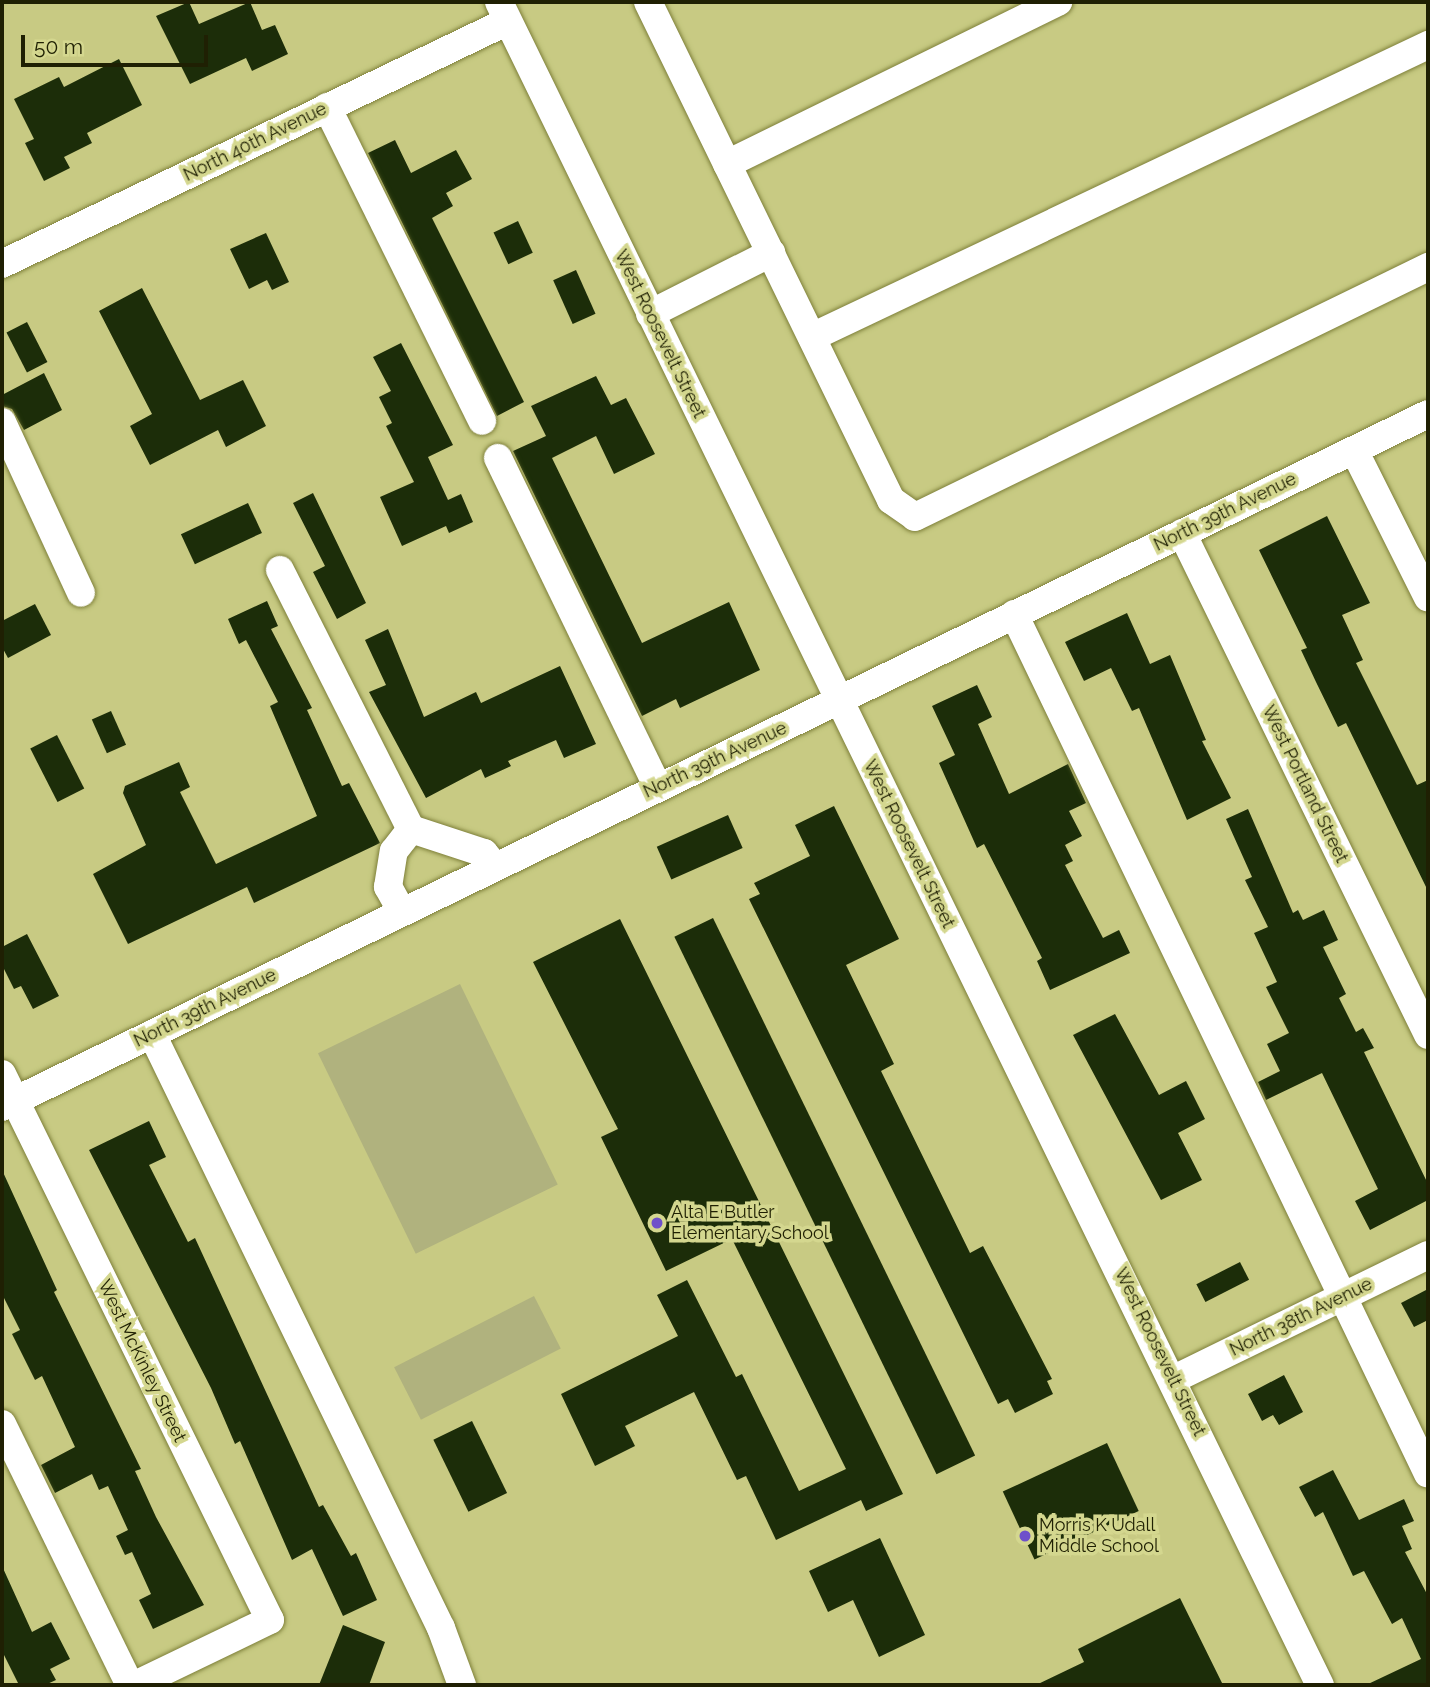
<!DOCTYPE html>
<style>
body{margin:0}
#map{position:relative;width:1430px;height:1687px;overflow:hidden;background:#c8ca83;font-family:Raleway,sans-serif}
div>[style]{position:absolute}
.green>*{inset:0;background:#b0b27e;transform-origin:0 0}
.building>*{inset:0;background:#1c2d09;transform-origin:0 0}
.roads{filter:drop-shadow(0 0 2px #7e803a) drop-shadow(0 0 2px #7e803a)}
.minor>*{height:28px;margin:-14px;padding:0 14px;transform-origin:14px;border-radius:14px;background:#fff}
.dots>*{width:19px;height:19px;translate:-50% -50%;box-sizing:border-box;border:4px solid #d4d78f;border-radius:50%}
span{translate:-50% -50%;white-space:nowrap;text-align:center;line-height:1.15;-webkit-text-stroke:7px #d4d78f;paint-order:stroke}
.street-label{font-size:18px;color:#1f2003}
.poi-label{font-size:18px;color:#1f2003}
.left{translate:0 -50%;text-align:left}
.frame{position:absolute;inset:0;border:4px solid #1f2003;pointer-events:none}
.scale{position:absolute;left:21px;top:35px;width:187px;height:32px;box-sizing:border-box;border:4px solid #1f2003;border-top:0;padding-left:9px;font-size:21px;line-height:24px;white-space:nowrap;color:#1f2003;-webkit-text-stroke:5px #d4d78f;paint-order:stroke}
</style>
<div id="map">
<div class="green">
<i style="left:460px;top:984px;width:223px;height:158px;rotate:64deg"></i>
<i style="left:534px;top:1296px;width:59px;height:157px;rotate:63deg"></i>
</div>
<div class="building">
<i style="clip-path:polygon(189px 2px,199px 24px,250px 2px,262px 30px,275px 25px,288px 54px,252px 71px,246px 58px,190px 84px,156px 16px)"></i>
<i style="clip-path:polygon(119px 59px,142px 105px,87px 133px,92px 143px,64px 157px,70px 168px,44px 181px,25px 143px,34px 139px,14px 99px,59px 77px,64px 87px)"></i>
<i style="clip-path:polygon(395px 140px,411px 173px,456px 150px,472px 179px,446px 193px,453px 206px,432px 218px,524px 402px,497px 416px,368px 153px)"></i>
<i style="left:518px;top:221px;width:35px;height:27px;rotate:65deg"></i>
<i style="clip-path:polygon(266px 233px,289px 282px,272px 290px,267px 280px,249px 289px,230px 249px)"></i>
<i style="left:576px;top:270px;width:48px;height:25px;rotate:66deg"></i>
<i style="clip-path:polygon(142px 288px,200px 400px,243px 380px,266px 426px,226px 447px,218px 430px,150px 465px,130px 426px,152px 414px,99px 311px)"></i>
<i style="left:27px;top:322px;width:45px;height:23px;rotate:63deg"></i>
<i style="clip-path:polygon(401px 343px,453px 445px,428px 457px,448px 500px,461px 494px,473px 522px,449px 533px,446px 526px,402px 546px,380px 497px,414px 482px,386px 426px,392px 423px,379px 397px,391px 391px,373px 357px)"></i>
<i style="clip-path:polygon(44px 373px,62px 410px,24px 430px,12px 409px,2px 406px,2px 395px)"></i>
<i style="clip-path:polygon(596px 376px,611px 405px,626px 398px,655px 454px,614px 474px,596px 436px,552px 458px,642px 643px,729px 602px,760px 670px,680px 708px,676px 699px,642px 716px,513px 451px,546px 436px,531px 406px)"></i>
<i style="clip-path:polygon(313px 493px,366px 603px,337px 619px,313px 572px,325px 566px,293px 503px)"></i>
<i style="left:248px;top:503px;width:33px;height:74px;rotate:65deg"></i>
<i style="clip-path:polygon(1327px 516px,1370px 603px,1342px 615px,1363px 660px,1356px 663px,1417px 785px,1428px 780px,1428px 891px,1346px 723px,1338px 727px,1316px 682px,1301px 650px,1307px 648px,1259px 550px)"></i>
<i style="clip-path:polygon(267px 601px,278px 626px,271px 629px,312px 708px,307px 710px,342px 786px,349px 783px,380px 843px,254px 903px,247px 887px,128px 944px,93px 874px,146px 845px,123px 793px,125px 786px,179px 762px,190px 787px,180px 792px,216px 864px,317px 816px,270px 706px,278px 702px,246px 640px,239px 644px,228px 619px)"></i>
<i style="clip-path:polygon(35px 604px,51px 635px,8px 658px,2px 647px,2px 621px)"></i>
<i style="clip-path:polygon(1127px 613px,1150px 664px,1170px 655px,1206px 740px,1202px 741px,1231px 798px,1187px 820px,1139px 708px,1132px 711px,1111px 668px,1084px 681px,1065px 642px)"></i>
<i style="clip-path:polygon(388px 629px,424px 717px,476px 692px,481px 703px,560px 666px,596px 744px,564px 758px,556px 740px,508px 761px,511px 766px,485px 778px,481px 769px,426px 798px,369px 692px,386px 685px,365px 640px)"></i>
<i style="clip-path:polygon(977px 685px,992px 717px,978px 724px,1009px 794px,1068px 764px,1086px 803px,1069px 811px,1082px 836px,1065px 845px,1073px 861px,1065px 865px,1103px 938px,1119px 930px,1130px 953px,1050px 990px,1037px 961px,1042px 958px,984px 844px,977px 848px,939px 763px,955px 755px,932px 706px)"></i>
<i style="left:111px;top:711px;width:37px;height:21px;rotate:66deg"></i>
<i style="left:57px;top:735px;width:60px;height:30px;rotate:63deg"></i>
<i style="clip-path:polygon(834px 806px,899px 939px,846px 965px,894px 1064px,881px 1071px,970px 1253px,983px 1246px,1052px 1379px,1047px 1381px,1053px 1394px,1015px 1413px,1008px 1399px,998px 1404px,749px 899px,760px 894px,754px 883px,810px 856px,795px 825px)"></i>
<i style="clip-path:polygon(1248px 809px,1293px 913px,1298px 910px,1303px 920px,1324px 910px,1338px 940px,1323px 947px,1346px 994px,1339px 998px,1356px 1032px,1363px 1028px,1374px 1048px,1364px 1052px,1428px 1184px,1428px 1200px,1370px 1230px,1355px 1201px,1378px 1189px,1322px 1073px,1266px 1100px,1258px 1082px,1280px 1071px,1267px 1044px,1289px 1033px,1266px 987px,1277px 982px,1254px 933px,1268px 927px,1245px 880px,1252px 877px,1226px 819px)"></i>
<i style="left:728px;top:815px;width:36px;height:78px;rotate:66deg"></i>
<i style="left:713px;top:918px;width:598px;height:43px;rotate:64deg"></i>
<i style="clip-path:polygon(620px 919px,903px 1494px,866px 1511px,861px 1500px,776px 1540px,746px 1476px,737px 1480px,694px 1392px,625px 1426px,635px 1446px,595px 1466px,561px 1394px,678px 1336px,657px 1295px,687px 1280px,736px 1377px,742px 1374px,799px 1491px,846px 1469px,732px 1239px,666px 1271px,601px 1137px,618px 1129px,533px 962px)"></i>
<i style="clip-path:polygon(27px 934px,59px 996px,33px 1009px,21px 986px,14px 989px,2px 965px,2px 947px)"></i>
<i style="clip-path:polygon(1115px 1014px,1159px 1095px,1186px 1081px,1205px 1119px,1178px 1133px,1202px 1180px,1161px 1200px,1073px 1035px)"></i>
<i style="clip-path:polygon(149px 1121px,166px 1157px,149px 1165px,188px 1242px,195px 1238px,319px 1507px,323px 1505px,351px 1556px,356px 1553px,377px 1600px,343px 1616px,312px 1549px,292px 1560px,240px 1441px,235px 1444px,211px 1388px,89px 1150px)"></i>
<i style="clip-path:polygon(2px 1170px,57px 1290px,54px 1292px,141px 1469px,135px 1471px,156px 1517px,204px 1605px,153px 1629px,139px 1600px,151px 1594px,132px 1552px,125px 1555px,116px 1536px,128px 1530px,108px 1486px,99px 1490px,92px 1474px,55px 1493px,41px 1465px,75px 1447px,42px 1376px,35px 1380px,12px 1334px,20px 1330px,2px 1294px)"></i>
<i style="left:1240px;top:1262px;width:20px;height:49px;rotate:63deg"></i>
<i style="clip-path:polygon(1428px 1289px,1428px 1320px,1414px 1327px,1401px 1303px)"></i>
<i style="clip-path:polygon(1284px 1375px,1303px 1412px,1279px 1425px,1273px 1415px,1262px 1421px,1248px 1394px)"></i>
<i style="left:472px;top:1421px;width:80px;height:43px;rotate:64deg"></i>
<i style="left:1107px;top:1443px;width:75px;height:115px;rotate:65deg"></i>
<i style="clip-path:polygon(1333px 1470px,1359px 1520px,1404px 1499px,1414px 1521px,1402px 1526px,1412px 1549px,1405px 1552px,1428px 1596px,1428px 1685px,1366px 1685px,1421px 1659px,1402px 1618px,1392px 1624px,1364px 1571px,1353px 1576px,1323px 1512px,1315px 1517px,1299px 1487px)"></i>
<i style="clip-path:polygon(880px 1538px,925px 1635px,879px 1657px,853px 1600px,828px 1612px,809px 1571px)"></i>
<i style="clip-path:polygon(2px 1566px,32px 1632px,51px 1622px,70px 1659px,50px 1669px,56px 1680px,45px 1685px,19px 1685px,2px 1651px)"></i>
<i style="clip-path:polygon(1180px 1598px,1223px 1685px,1036px 1685px,1084px 1662px,1078px 1649px)"></i>
<i style="clip-path:polygon(343px 1625px,385px 1642px,369px 1685px,319px 1685px)"></i>
</div>
<div class="roads">
<div class="minor">
<i style="left:499px;top:2px;width:1873px;rotate:64deg"></i>
<i style="left:648px;top:2px;width:554px;rotate:63.99deg"></i>
<i style="left:891px;top:500px;width:29px;rotate:35deg"></i>
<i style="left:915px;top:517px;width:571px;rotate:-25.98deg"></i>
<i style="left:327px;top:107px;width:350px;rotate:63.7deg"></i>
<i style="left:727px;top:164px;width:369px;rotate:-26.1deg"></i>
<i style="left:2px;top:264px;width:561px;rotate:-25.65deg"></i>
<i style="left:650px;top:314px;width:136px;rotate:-26.8deg"></i>
<i style="left:812px;top:337px;width:682px;rotate:-25.36deg"></i>
<i style="left:2px;top:422px;width:188px;rotate:65.2deg"></i>
<i style="left:1354px;top:450px;width:165px;rotate:63.4deg"></i>
<i style="left:498px;top:458px;width:366px;rotate:64.1deg"></i>
<i style="left:1182px;top:533px;width:559px;rotate:63.89deg"></i>
<i style="left:280px;top:570px;width:290px;rotate:63.2deg"></i>
<i style="left:411px;top:829px;width:77px;rotate:18.2deg"></i>
<i style="left:484px;top:853px;width:17px;rotate:50deg"></i>
<i style="left:1014px;top:614px;width:954px;rotate:64.29deg"></i>
<i style="left:402px;top:912px;width:29px;rotate:-119deg"></i>
<i style="left:388px;top:887px;width:36px;rotate:-81deg"></i>
<i style="left:394px;top:851px;width:28px;rotate:-52deg"></i>
<i style="left:152px;top:1034px;width:661px;rotate:64.06deg"></i>
<i style="left:441px;top:1628px;width:61px;rotate:69.8deg"></i>
<i style="left:2px;top:1074px;width:608px;rotate:63.86deg"></i>
<i style="left:270px;top:1620px;width:150px;rotate:154.3deg"></i>
<i style="left:2px;top:1107px;width:1585px;rotate:-25.92deg"></i>
<i style="left:1174px;top:1379px;width:283px;rotate:-26deg"></i>
<i style="left:2px;top:1424px;width:291px;rotate:63.9deg"></i>
</div>
</div>
<div class="dots">
<i style="left:657px;top:1223px;background:#6e50ca"></i>
<i style="left:1025px;top:1536px;background:#6e50ca"></i>
</div>
<div class="street-label">
<span style="left:255px;top:142px;rotate:-26deg">North 40th Avenue</span>
<span style="left:660px;top:334px;rotate:64deg">West Roosevelt Street</span>
<span style="left:1225px;top:512px;rotate:-26deg">North 39th Avenue</span>
<span style="left:715px;top:760px;rotate:-25deg">North 39th Avenue</span>
<span style="left:1305px;top:784px;rotate:64deg">West Portland Street</span>
<span style="left:909px;top:844px;rotate:64deg">West Roosevelt Street</span>
<span style="left:205px;top:1008px;rotate:-26deg">North 39th Avenue</span>
<span style="left:1301px;top:1317px;rotate:-26deg">North 38th Avenue</span>
<span style="left:1160px;top:1352px;rotate:64deg">West Roosevelt Street</span>
<span style="left:142px;top:1361px;rotate:64deg">West McKinley Street</span>
</div>
<div class="poi-label">
<span class="left" style="left:671px;top:1223px">Alta E Butler<br>Elementary School</span>
<span class="left" style="left:1039px;top:1536px">Morris K Udall<br>Middle School</span>
</div>
<div class="frame"></div>
<div class="scale">50 m</div>
</div>
